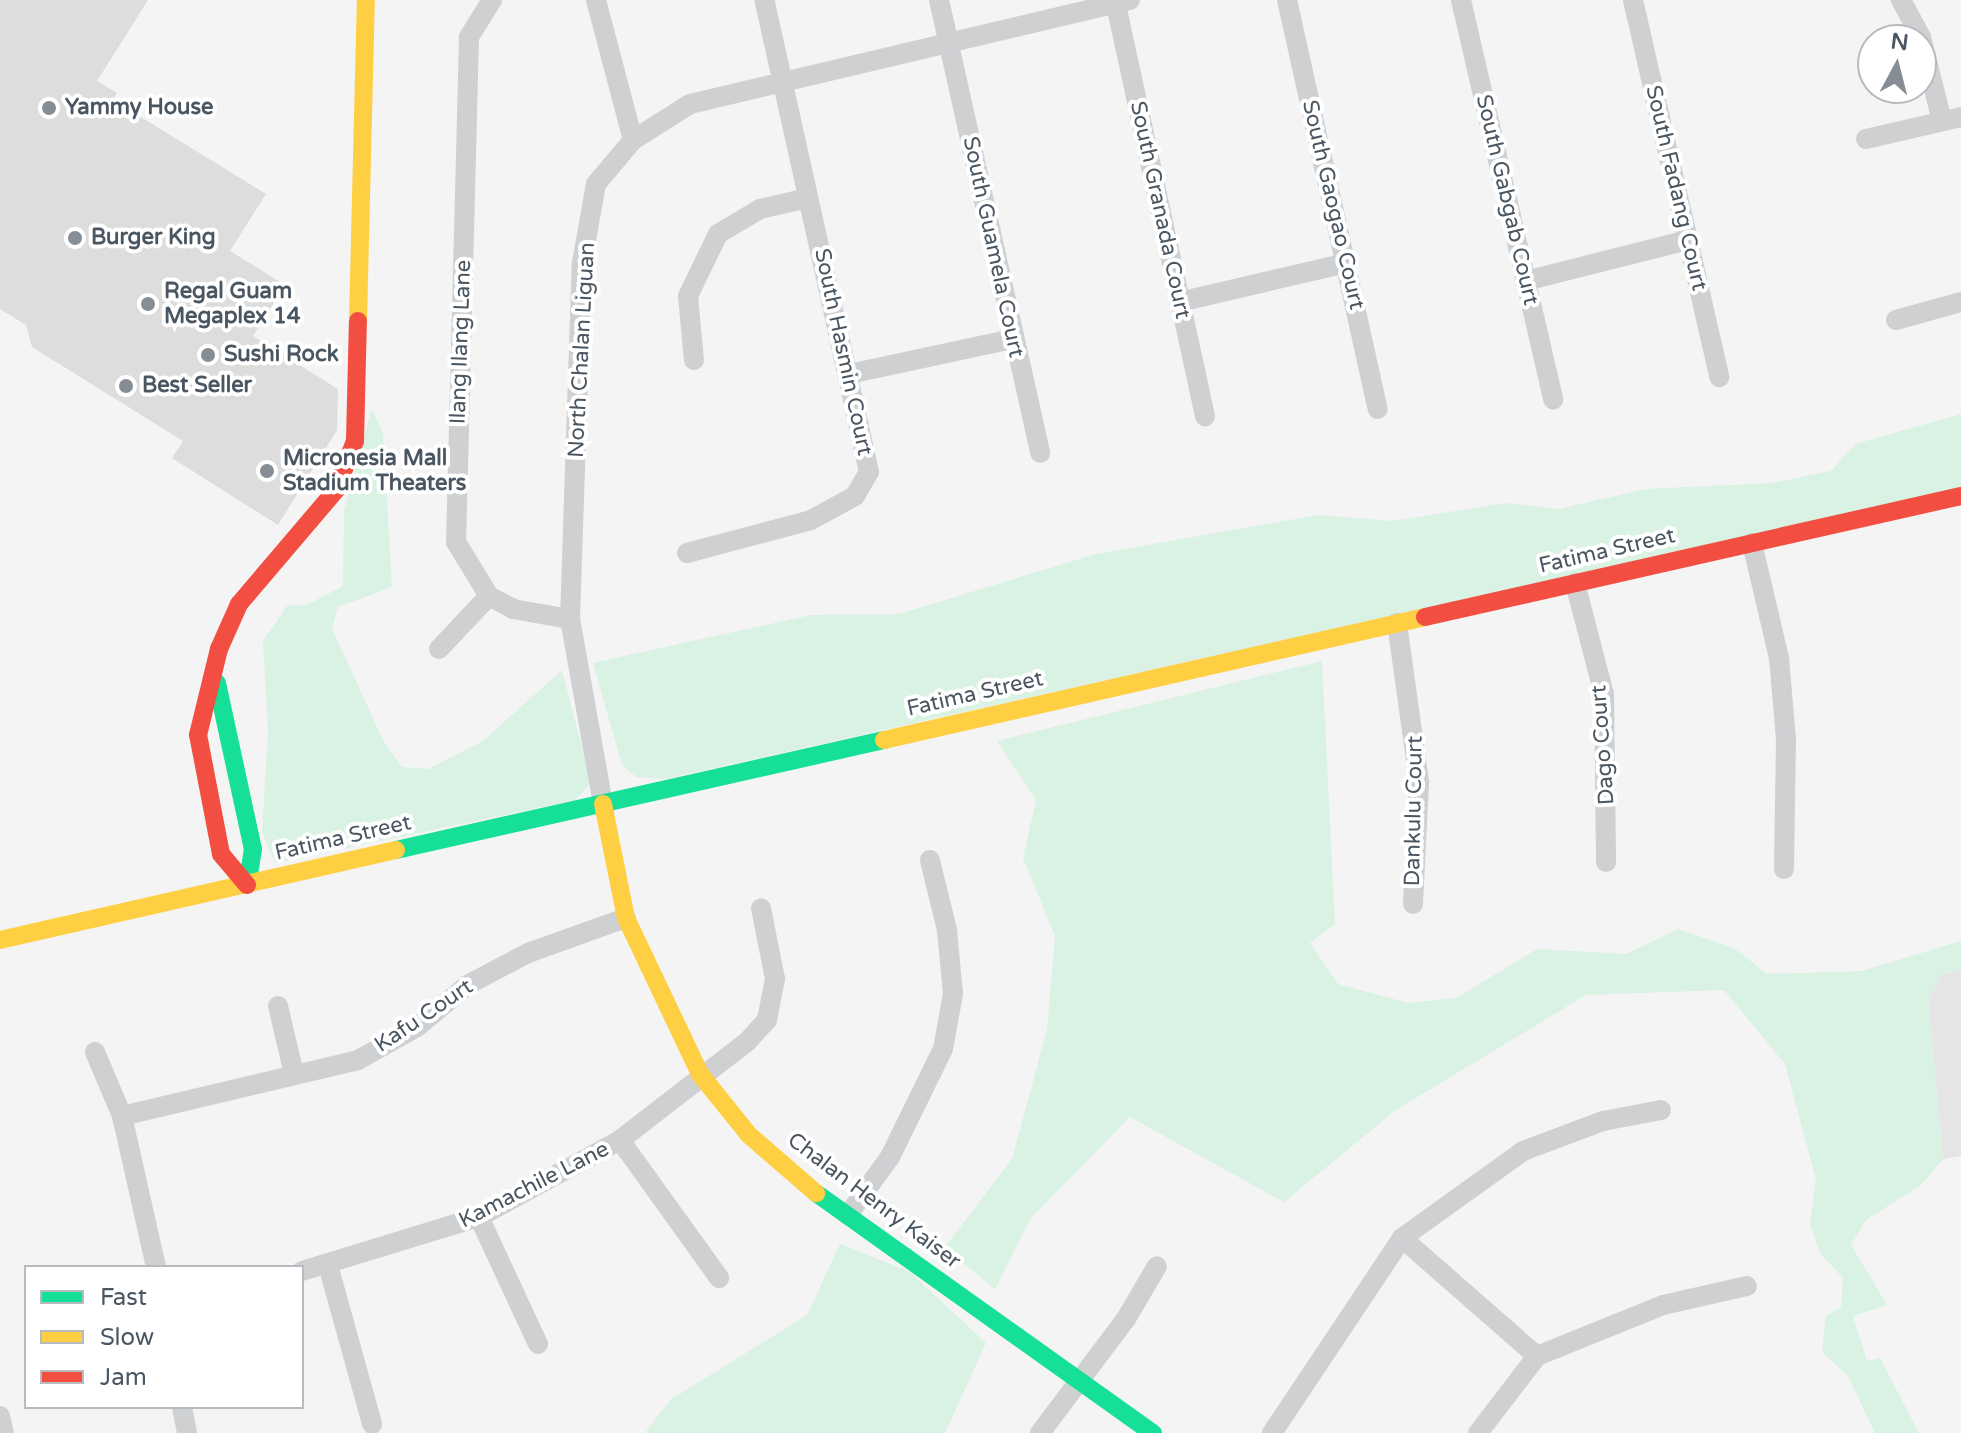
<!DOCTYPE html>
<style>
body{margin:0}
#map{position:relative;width:1961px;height:1433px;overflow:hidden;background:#f4f4f4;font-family:"Varela Round",sans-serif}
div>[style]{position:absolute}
.education>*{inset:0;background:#e6e5e6}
.green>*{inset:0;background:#d9f2e3}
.building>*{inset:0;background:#ddddde}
.street>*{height:20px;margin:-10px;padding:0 10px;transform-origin:10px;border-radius:10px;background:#ced0d2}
.fast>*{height:18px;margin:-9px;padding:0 9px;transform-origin:9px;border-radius:9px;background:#16e098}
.slow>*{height:18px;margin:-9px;padding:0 9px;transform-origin:9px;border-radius:9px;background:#ffcf43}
.jam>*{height:18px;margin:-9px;padding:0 9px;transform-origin:9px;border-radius:9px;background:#f24e42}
.dots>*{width:22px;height:22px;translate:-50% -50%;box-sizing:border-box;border:4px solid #fff;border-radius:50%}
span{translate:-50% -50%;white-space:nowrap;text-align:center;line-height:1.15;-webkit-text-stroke:8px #fff;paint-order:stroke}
.poi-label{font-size:22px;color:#4a5661;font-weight:700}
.left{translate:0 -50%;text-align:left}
.street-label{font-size:22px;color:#4a5661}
.legend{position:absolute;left:24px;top:1265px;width:280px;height:144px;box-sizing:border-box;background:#fff;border:2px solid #b7bbc0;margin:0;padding:10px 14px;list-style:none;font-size:24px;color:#4a5661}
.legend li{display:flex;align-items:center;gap:16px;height:40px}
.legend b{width:40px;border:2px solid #b7bbc0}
.north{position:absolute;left:1857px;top:24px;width:80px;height:80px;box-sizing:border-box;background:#fff;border:2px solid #b7bbc0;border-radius:50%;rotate:7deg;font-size:22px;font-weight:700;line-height:32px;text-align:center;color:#4a5661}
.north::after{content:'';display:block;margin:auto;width:28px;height:36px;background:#868d94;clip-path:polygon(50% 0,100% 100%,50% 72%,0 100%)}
</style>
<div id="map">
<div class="education">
<i style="clip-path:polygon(1961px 970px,1961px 1156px,1943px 1159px,1928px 999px,1942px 975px)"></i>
</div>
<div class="green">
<i style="clip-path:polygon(372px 409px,383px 433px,392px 587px,338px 607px,332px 629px,383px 740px,402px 767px,428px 769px,483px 741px,562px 670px,591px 783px,575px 800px,275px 863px,262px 832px,268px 731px,263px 641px,287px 606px,307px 605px,343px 586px,344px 510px)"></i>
<i style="clip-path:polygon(1961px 414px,1961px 488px,665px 779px,636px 777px,622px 765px,593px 663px,811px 615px,899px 614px,1096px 554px,1318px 515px,1392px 521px,1506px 503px,1558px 509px,1646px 489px,1772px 483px,1831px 471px,1855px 444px)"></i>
<i style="clip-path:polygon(1322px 661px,1335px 924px,1310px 943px,1338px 984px,1408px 1003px,1456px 998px,1537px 949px,1626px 954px,1678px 929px,1734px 948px,1767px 974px,1862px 971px,1961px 941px,1961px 970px,1942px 975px,1928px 999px,1943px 1159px,1921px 1185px,1866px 1220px,1851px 1245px,1887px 1305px,1853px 1316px,1867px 1361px,1880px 1358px,1919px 1433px,1875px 1433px,1848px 1376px,1822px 1352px,1826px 1316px,1841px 1307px,1843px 1278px,1820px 1253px,1810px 1224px,1816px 1180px,1785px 1064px,1724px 990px,1586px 995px,1396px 1110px,1284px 1202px,1130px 1117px,1030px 1219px,995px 1289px,944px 1248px,1012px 1159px,1047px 1029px,1055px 936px,1023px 858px,1036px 800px,997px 741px)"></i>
<i style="clip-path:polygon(840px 1244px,910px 1272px,986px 1343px,945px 1433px,645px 1433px,670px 1400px,807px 1315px)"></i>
</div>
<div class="building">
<i style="clip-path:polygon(0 0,148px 0,97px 81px,117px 93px,113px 100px,266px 194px,230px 251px,285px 285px,253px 336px,338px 389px,337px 430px,278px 525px,172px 458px,183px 441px,32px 347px,26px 325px,0 309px)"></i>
</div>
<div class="street">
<i style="left:492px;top:0;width:44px;rotate:121.9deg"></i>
<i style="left:469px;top:37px;width:505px;rotate:91.47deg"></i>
<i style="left:456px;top:542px;width:63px;rotate:58.6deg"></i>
<i style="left:489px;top:596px;width:27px;rotate:28deg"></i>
<i style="left:513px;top:609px;width:58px;rotate:10deg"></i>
<i style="left:596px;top:0;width:145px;rotate:75.2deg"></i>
<i style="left:939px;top:0;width:464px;rotate:77.4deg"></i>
<i style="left:1115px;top:0;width:426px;rotate:77.8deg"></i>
<i style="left:1287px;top:0;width:419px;rotate:77.5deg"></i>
<i style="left:1461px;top:0;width:410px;rotate:77deg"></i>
<i style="left:1633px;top:0;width:387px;rotate:77.1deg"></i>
<i style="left:1901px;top:0;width:42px;rotate:61.6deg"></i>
<i style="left:1921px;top:37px;width:87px;rotate:76deg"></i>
<i style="left:1866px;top:139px;width:98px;rotate:-13deg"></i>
<i style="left:1525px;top:281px;width:168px;rotate:-14.1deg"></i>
<i style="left:1179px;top:302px;width:171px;rotate:-13.1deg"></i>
<i style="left:1896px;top:320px;width:67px;rotate:-15.5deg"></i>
<i style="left:694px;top:360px;width:64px;rotate:-95.4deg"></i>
<i style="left:688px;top:296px;width:69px;rotate:-64.2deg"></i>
<i style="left:718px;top:234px;width:49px;rotate:-30.8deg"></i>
<i style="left:760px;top:209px;width:49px;rotate:-12.9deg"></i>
<i style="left:849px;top:374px;width:167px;rotate:-12.1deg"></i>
<i style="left:1752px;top:543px;width:118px;rotate:76.8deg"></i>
<i style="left:1779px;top:658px;width:81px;rotate:85.1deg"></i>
<i style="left:1786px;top:739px;width:130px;rotate:90.9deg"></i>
<i style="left:687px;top:553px;width:128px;rotate:-14.9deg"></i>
<i style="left:811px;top:520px;width:50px;rotate:-28.6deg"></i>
<i style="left:855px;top:496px;width:28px;rotate:-60deg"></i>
<i style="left:869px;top:472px;width:484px;rotate:-102.5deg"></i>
<i style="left:1575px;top:583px;width:115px;rotate:75.4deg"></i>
<i style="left:1604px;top:694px;width:168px;rotate:89.3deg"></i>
<i style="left:1397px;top:623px;width:161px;rotate:82.1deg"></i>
<i style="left:1419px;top:782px;width:122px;rotate:92.8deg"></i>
<i style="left:439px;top:649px;width:73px;rotate:-46.7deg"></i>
<i style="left:603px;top:804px;width:188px;rotate:-100.1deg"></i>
<i style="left:570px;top:619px;width:356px;rotate:-88.1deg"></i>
<i style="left:582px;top:263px;width:80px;rotate:-80deg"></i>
<i style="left:596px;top:184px;width:57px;rotate:-49.9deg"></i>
<i style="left:633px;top:140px;width:67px;rotate:-32.3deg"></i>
<i style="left:690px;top:104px;width:452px;rotate:-13.3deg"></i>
<i style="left:278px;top:1006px;width:70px;rotate:76.8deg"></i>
<i style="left:95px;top:1052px;width:69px;rotate:67.1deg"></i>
<i style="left:122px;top:1116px;width:155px;rotate:77.3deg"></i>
<i style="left:122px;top:1116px;width:243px;rotate:-13.3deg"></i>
<i style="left:358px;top:1060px;width:68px;rotate:-29.2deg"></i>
<i style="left:417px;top:1027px;width:67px;rotate:-39.6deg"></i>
<i style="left:469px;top:984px;width:67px;rotate:-27.7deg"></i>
<i style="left:528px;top:953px;width:104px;rotate:-19.7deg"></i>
<i style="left:620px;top:1140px;width:170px;rotate:54.3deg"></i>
<i style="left:848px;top:1215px;width:72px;rotate:-54.1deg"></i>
<i style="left:890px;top:1157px;width:120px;rotate:-63.9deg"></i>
<i style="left:943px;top:1049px;width:56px;rotate:-79.7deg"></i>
<i style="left:953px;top:994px;width:64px;rotate:-95.4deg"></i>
<i style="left:947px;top:930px;width:72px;rotate:-103.7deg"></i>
<i style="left:479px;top:1217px;width:140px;rotate:65.1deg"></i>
<i style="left:1402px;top:1238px;width:179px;rotate:41.2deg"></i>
<i style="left:328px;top:1265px;width:165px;rotate:74.5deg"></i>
<i style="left:302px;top:1271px;width:185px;rotate:-17deg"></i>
<i style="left:479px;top:1217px;width:161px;rotate:-28.6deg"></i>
<i style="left:620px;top:1140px;width:160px;rotate:-37.7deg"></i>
<i style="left:747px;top:1042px;width:30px;rotate:-48deg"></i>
<i style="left:767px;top:1020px;width:42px;rotate:-79deg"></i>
<i style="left:775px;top:979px;width:72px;rotate:-101.2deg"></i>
<i style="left:182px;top:1407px;width:26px;rotate:79deg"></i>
<i style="left:0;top:1416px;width:17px;rotate:77deg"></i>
<i style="left:1040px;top:1433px;width:143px;rotate:-53deg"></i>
<i style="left:1126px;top:1319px;width:61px;rotate:-59.7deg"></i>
<i style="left:1272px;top:1433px;width:234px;rotate:-56.3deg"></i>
<i style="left:1402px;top:1238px;width:149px;rotate:-35.7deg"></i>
<i style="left:1523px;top:1151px;width:85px;rotate:-20.6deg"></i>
<i style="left:1603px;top:1121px;width:59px;rotate:-10.7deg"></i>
<i style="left:1478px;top:1433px;width:97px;rotate:-52.5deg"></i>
<i style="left:1537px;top:1356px;width:136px;rotate:-22deg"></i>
<i style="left:1663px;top:1305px;width:86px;rotate:-12.7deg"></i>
</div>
<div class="fast">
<i style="left:217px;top:683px;width:170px;rotate:77.8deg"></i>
<i style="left:253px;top:849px;width:36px;rotate:99deg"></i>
<i style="left:396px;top:850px;width:500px;rotate:-12.7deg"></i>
<i style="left:816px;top:1193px;width:414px;rotate:35.5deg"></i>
</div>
<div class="slow">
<i style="left:358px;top:321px;width:321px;rotate:-88.6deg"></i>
<i style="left:884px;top:740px;width:555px;rotate:-12.81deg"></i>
<i style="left:603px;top:804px;width:116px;rotate:78.6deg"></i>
<i style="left:626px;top:918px;width:173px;rotate:64.6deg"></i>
<i style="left:700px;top:1074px;width:78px;rotate:51.2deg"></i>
<i style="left:749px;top:1135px;width:89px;rotate:40.9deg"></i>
<i style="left:0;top:940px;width:406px;rotate:-12.8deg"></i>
</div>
<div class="jam">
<i style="left:1425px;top:617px;width:549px;rotate:-12.72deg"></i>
<i style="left:247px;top:885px;width:40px;rotate:-130deg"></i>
<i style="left:221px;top:854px;width:121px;rotate:-100.9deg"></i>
<i style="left:198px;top:735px;width:89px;rotate:-76.3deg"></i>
<i style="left:219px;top:649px;width:49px;rotate:-66deg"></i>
<i style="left:239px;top:604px;width:150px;rotate:-49.6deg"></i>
<i style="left:336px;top:490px;width:53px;rotate:-68.8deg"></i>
<i style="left:355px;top:441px;width:120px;rotate:-88.6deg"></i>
</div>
<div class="dots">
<i style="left:49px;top:108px;background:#868d94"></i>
<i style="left:75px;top:238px;background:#868d94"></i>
<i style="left:148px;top:304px;background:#868d94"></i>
<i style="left:208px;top:355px;background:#868d94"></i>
<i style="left:126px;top:386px;background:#868d94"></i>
<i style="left:267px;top:471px;background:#868d94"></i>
</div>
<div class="poi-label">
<span class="left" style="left:65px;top:108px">Yammy House</span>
<span class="left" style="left:91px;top:238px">Burger King</span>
<span class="left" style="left:164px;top:304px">Regal Guam<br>Megaplex 14</span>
<span class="left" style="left:224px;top:355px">Sushi Rock</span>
<span class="left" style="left:142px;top:386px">Best Seller</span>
<span class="left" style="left:283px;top:471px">Micronesia Mall<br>Stadium Theaters</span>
</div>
<div class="street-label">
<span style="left:1676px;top:188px;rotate:77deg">South Fadang Court</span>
<span style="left:1507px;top:200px;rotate:77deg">South Gabgab Court</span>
<span style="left:1333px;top:205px;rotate:77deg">South Gaogao Court</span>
<span style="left:1160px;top:210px;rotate:78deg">South Granada Court</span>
<span style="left:993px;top:247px;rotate:78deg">South Guamela Court</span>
<span style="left:461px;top:342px;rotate:-88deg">Ilang Ilang Lane</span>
<span style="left:582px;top:350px;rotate:-87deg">North Chalan Liguan</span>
<span style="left:843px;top:352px;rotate:78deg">South Hasmin Court</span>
<span style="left:1607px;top:551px;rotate:-13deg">Fatima Street</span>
<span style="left:975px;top:694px;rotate:-13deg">Fatima Street</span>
<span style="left:1603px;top:745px;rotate:-94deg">Dago Court</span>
<span style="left:1414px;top:811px;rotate:-89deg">Dankulu Court</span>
<span style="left:343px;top:838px;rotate:-13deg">Fatima Street</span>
<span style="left:424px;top:1016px;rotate:-34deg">Kafu Court</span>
<span style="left:534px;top:1185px;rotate:-27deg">Kamachile Lane</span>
<span style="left:874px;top:1201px;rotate:37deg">Chalan Henry Kaiser</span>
</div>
<ul class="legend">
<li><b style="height:10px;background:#16e098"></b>Fast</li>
<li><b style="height:10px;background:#ffcf43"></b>Slow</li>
<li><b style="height:10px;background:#f24e42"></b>Jam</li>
</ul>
<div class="north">N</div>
</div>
